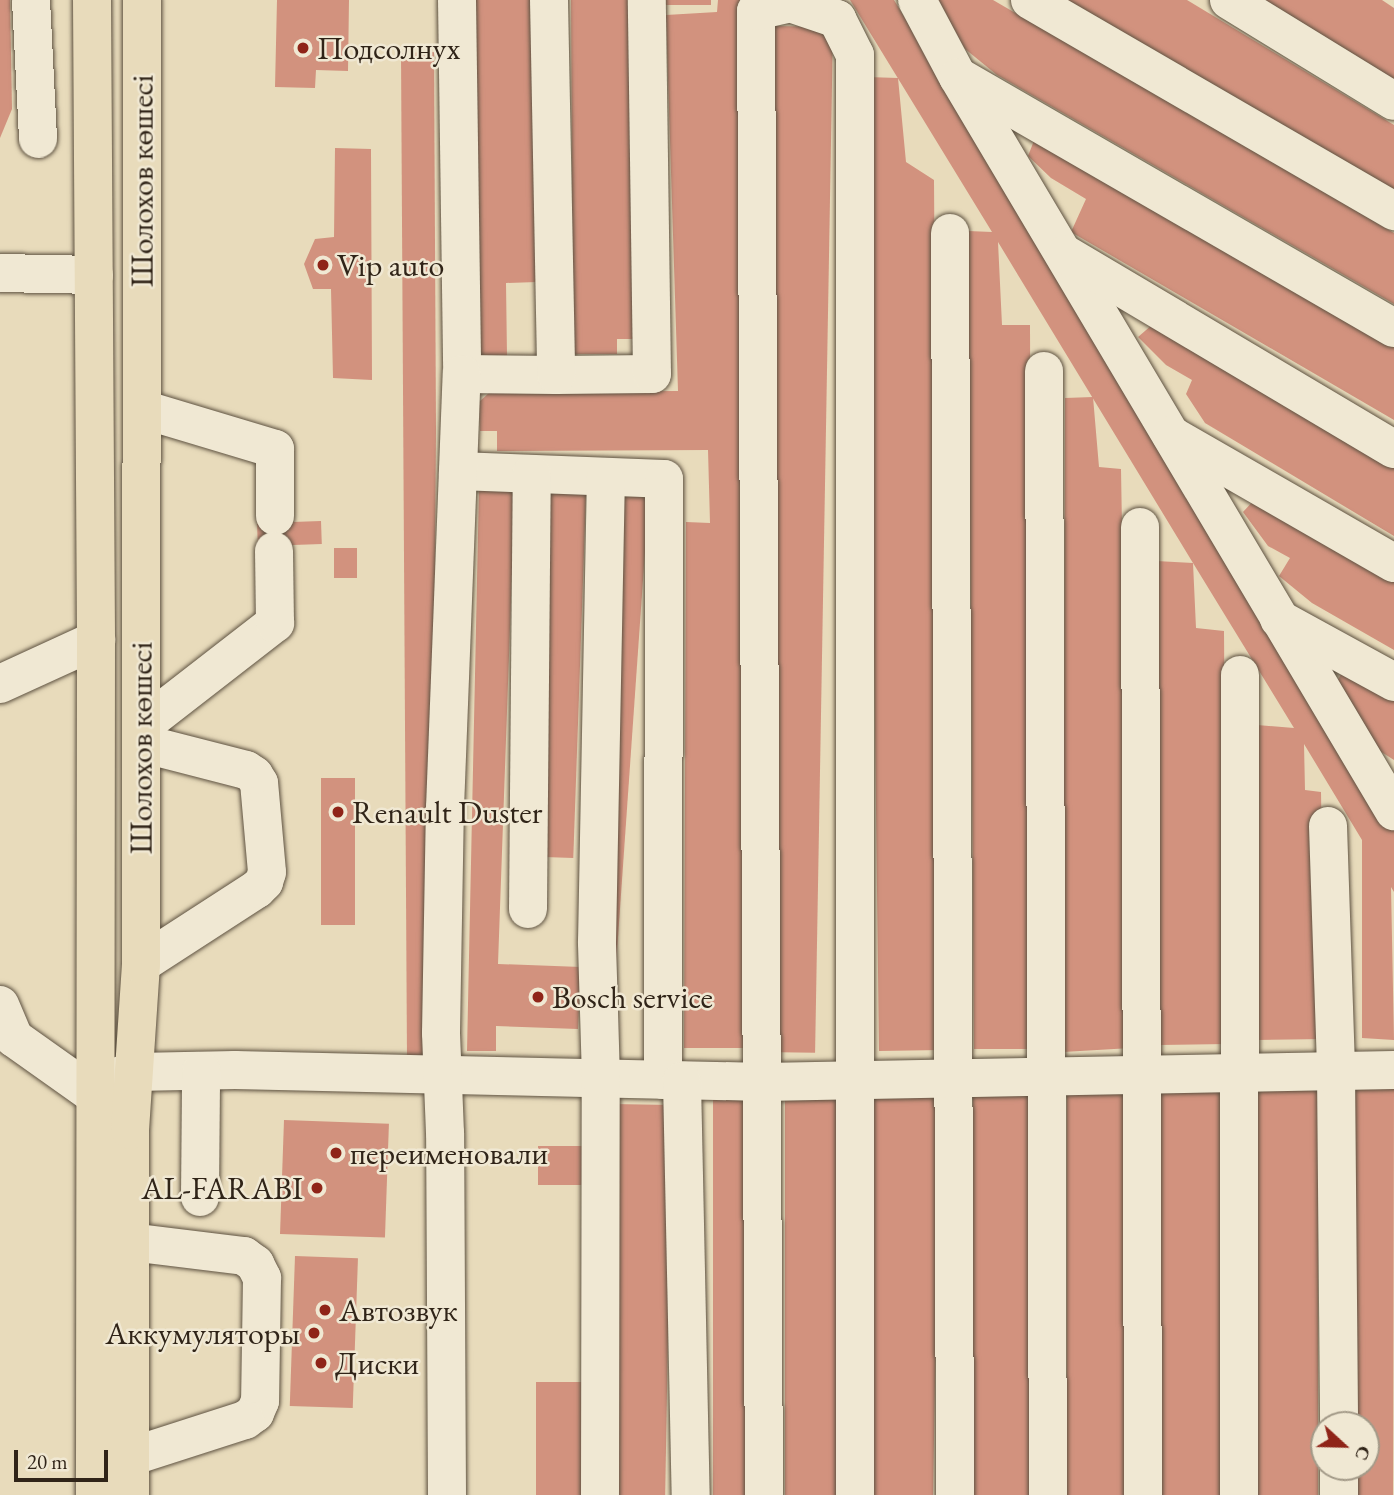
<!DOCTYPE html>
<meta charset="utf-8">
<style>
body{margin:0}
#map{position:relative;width:1394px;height:1495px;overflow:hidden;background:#e8dbbb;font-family:"EB Garamond",serif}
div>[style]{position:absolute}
.building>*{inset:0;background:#d2927e;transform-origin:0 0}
.roads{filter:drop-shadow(0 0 2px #5e5241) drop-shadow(0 0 2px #5e5241)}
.minor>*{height:38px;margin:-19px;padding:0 19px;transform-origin:19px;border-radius:19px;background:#f0e8d3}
.highway>*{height:38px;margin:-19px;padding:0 19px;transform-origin:19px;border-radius:19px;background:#e8dbbb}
.dots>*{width:19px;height:19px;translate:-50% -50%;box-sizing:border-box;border:4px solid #f0e8d3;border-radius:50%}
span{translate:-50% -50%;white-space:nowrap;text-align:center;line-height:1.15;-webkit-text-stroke:5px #f0e8d3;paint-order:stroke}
.poi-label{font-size:32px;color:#302418}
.left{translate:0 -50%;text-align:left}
.right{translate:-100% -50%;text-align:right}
.street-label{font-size:32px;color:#302418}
.north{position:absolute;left:1310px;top:1411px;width:70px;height:70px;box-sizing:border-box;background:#f0e8d3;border:2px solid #a39a88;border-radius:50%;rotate:112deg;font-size:19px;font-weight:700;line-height:28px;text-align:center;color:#302418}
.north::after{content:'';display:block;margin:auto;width:24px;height:32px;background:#8f2418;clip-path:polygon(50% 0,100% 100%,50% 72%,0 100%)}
.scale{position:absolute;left:14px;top:1450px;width:94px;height:32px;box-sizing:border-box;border:4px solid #302418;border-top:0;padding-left:9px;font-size:21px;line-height:24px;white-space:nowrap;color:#302418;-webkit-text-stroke:5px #f0e8d3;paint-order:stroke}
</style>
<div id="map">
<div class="building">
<i style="clip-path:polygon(0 0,10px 0,12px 109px,0 138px)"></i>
<i style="clip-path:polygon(277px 0,349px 0,348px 71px,316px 70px,315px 88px,275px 87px)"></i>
<i style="clip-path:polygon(470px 0,534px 0,537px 282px,506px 283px,507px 356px,474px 356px)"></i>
<i style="clip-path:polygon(571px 0,635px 0,634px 339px,617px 339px,617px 354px,573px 354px)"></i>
<i style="left:666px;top:0;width:45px;height:5px"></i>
<i style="clip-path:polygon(718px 0,740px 0,744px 1048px,684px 1048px,686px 522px,710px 523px,708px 450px,497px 451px,497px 431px,480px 431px,479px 402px,490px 392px,678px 391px,666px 15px,717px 12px)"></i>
<i style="clip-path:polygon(850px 0,894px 0,1394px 829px,1394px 892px,1391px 887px,1394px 1040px,1362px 1038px,1362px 840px,1304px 744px,1305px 790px,1321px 792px,1325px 1039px,1257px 1040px,1257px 725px,1294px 728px,1193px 563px,1196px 628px,1224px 631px,1227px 1044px,1160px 1045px,1156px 561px,1193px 563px,998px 242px,1002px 325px,1030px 325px,1033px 1049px,974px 1049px,968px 231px,992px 232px)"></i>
<i style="clip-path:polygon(936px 0,993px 0,1394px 233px,1394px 304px,997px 75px,948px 35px)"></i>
<i style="clip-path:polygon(1065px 0,1187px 0,1394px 125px,1394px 195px)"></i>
<i style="clip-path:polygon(1265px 0,1382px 0,1394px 8px,1394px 80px)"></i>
<i style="left:774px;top:26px;width:59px;height:1026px;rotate:1deg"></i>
<i style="clip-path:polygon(434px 52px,436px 431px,431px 1058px,407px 1059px,401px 53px)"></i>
<i style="clip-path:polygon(867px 77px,898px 78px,906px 162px,934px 180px,940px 1050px,879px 1051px)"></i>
<i style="clip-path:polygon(1037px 133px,1394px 344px,1394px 420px,1071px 232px,1086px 199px,1051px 178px,1028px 156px)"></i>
<i style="clip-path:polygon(335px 148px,371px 149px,372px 380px,333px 378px,331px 289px,313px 289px,304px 264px,315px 239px,334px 237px)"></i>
<i style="clip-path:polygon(1160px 318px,1394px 461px,1394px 536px,1205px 423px,1186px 394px,1192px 380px,1166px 365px,1138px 337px)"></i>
<i style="clip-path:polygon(1093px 397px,1099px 467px,1121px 469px,1131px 1048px,1063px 1052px,1065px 398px)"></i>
<i style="clip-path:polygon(479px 487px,515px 487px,498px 964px,581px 967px,578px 1029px,496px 1026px,496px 1051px,467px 1051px)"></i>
<i style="left:550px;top:493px;width:36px;height:364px;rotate:2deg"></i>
<i style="left:621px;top:493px;width:28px;height:554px;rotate:4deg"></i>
<i style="clip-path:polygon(1255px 499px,1394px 578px,1394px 650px,1312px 603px,1279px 576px,1290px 558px,1268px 546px,1243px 512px)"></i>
<i style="left:321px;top:521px;width:23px;height:64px;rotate:88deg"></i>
<i style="left:334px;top:548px;width:23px;height:30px"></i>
<i style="clip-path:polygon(1346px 666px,1394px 694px,1394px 760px,1372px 746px,1336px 683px)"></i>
<i style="left:321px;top:778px;width:34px;height:147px"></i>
<i style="clip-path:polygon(1394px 1086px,1393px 1495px,1353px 1495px,1353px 1467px,1366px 1467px,1366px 1425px,1354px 1425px,1355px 1087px)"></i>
<i style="left:1222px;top:1088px;width:407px;height:61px;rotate:90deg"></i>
<i style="left:1318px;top:1088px;width:407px;height:61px;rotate:90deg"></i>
<i style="left:1127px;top:1089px;width:406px;height:60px;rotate:90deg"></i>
<i style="left:973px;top:1090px;width:60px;height:405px"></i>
<i style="left:841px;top:1094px;width:401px;height:56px;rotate:90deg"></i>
<i style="left:873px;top:1095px;width:67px;height:400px;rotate:1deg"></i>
<i style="left:749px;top:1096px;width:399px;height:36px;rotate:90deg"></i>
<i style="left:612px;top:1104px;width:60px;height:391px;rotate:1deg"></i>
<i style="left:284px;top:1120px;width:105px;height:114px;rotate:2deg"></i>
<i style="left:538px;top:1146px;width:49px;height:39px"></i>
<i style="left:295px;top:1256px;width:63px;height:150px;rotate:2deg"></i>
<i style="left:536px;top:1382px;width:54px;height:113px"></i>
</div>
<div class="roads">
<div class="minor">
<i style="left:31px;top:0;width:139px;rotate:87.1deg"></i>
<i style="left:457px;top:0;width:374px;rotate:89.2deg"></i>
<i style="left:462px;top:374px;width:94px;rotate:0.6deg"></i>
<i style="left:556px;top:375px;width:96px;rotate:-0.6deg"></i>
<i style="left:652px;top:374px;width:374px;rotate:-90.8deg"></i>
<i style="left:549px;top:0;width:375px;rotate:88.9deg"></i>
<i style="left:917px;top:0;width:87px;rotate:62deg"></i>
<i style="left:958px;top:77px;width:854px;rotate:59.29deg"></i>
<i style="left:1030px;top:0;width:421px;rotate:30.1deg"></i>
<i style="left:1229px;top:0;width:193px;rotate:31.5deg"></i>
<i style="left:959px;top:77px;width:502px;rotate:29.99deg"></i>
<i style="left:950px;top:233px;width:1262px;rotate:89.77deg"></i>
<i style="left:1065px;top:254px;width:382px;rotate:30.7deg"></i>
<i style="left:0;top:273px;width:94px;rotate:1.2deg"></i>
<i style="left:1044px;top:371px;width:1124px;rotate:89.8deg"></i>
<i style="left:142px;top:409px;width:139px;rotate:16.7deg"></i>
<i style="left:275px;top:449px;width:67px;rotate:90deg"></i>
<i style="left:1171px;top:435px;width:257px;rotate:29.9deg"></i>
<i style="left:458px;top:471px;width:206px;rotate:2.2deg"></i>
<i style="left:664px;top:479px;width:601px;rotate:90.1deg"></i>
<i style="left:1140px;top:527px;width:968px;rotate:89.82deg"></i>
<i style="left:1279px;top:619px;width:131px;rotate:28.7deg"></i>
<i style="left:0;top:684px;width:106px;rotate:-24.6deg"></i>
<i style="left:141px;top:727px;width:170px;rotate:-37.8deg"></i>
<i style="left:275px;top:623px;width:72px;rotate:-90.8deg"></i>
<i style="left:1328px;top:826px;width:245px;rotate:88.1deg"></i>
<i style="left:1336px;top:1071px;width:354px;rotate:89.5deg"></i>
<i style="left:528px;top:909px;width:435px;rotate:-89.5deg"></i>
<i style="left:141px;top:964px;width:138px;rotate:-32.9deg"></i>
<i style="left:257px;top:889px;width:10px;rotate:-45deg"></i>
<i style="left:264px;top:882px;width:10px;rotate:-73deg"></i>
<i style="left:267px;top:872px;width:89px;rotate:-95.1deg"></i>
<i style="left:259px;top:783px;width:9px;rotate:-122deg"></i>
<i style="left:254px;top:775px;width:9px;rotate:-148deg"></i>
<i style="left:246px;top:770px;width:108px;rotate:-165.6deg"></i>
<i style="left:0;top:1005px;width:36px;rotate:67deg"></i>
<i style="left:14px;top:1038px;width:102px;rotate:35.4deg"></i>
<i style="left:102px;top:1080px;width:34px;rotate:-14deg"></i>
<i style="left:135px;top:1072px;width:100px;rotate:-1.1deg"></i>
<i style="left:235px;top:1070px;width:528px;rotate:1.3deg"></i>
<i style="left:763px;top:1082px;width:631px;rotate:-1.09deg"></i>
<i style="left:682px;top:1081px;width:414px;rotate:88.8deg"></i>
<i style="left:200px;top:1197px;width:126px;rotate:-89.5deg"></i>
<i style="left:130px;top:1242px;width:115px;rotate:7deg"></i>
<i style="left:244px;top:1256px;width:14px;rotate:36deg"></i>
<i style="left:255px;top:1264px;width:16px;rotate:63deg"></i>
<i style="left:262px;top:1278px;width:123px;rotate:90.9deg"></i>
<i style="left:260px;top:1401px;width:13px;rotate:113deg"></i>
<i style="left:255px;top:1413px;width:12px;rotate:145deg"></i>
<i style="left:245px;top:1420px;width:121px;rotate:162.2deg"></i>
<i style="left:1339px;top:1467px;width:28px;rotate:90deg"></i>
<i style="left:447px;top:1495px;width:362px;rotate:-90.3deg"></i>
<i style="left:445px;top:1133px;width:100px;rotate:-92.3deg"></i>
<i style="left:441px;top:1033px;width:225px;rotate:-89deg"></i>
<i style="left:445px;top:808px;width:434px;rotate:-87.8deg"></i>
<i style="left:600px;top:1495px;width:416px;rotate:-89.9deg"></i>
<i style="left:601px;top:1079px;width:137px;rotate:-91.7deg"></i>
<i style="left:597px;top:942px;width:465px;rotate:-88.9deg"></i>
<i style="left:764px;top:1495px;width:1484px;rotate:-90.31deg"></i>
<i style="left:756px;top:11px;width:35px;rotate:-13deg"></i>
<i style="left:790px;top:3px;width:50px;rotate:18.8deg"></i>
<i style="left:837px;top:19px;width:40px;rotate:63.4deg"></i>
<i style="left:855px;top:55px;width:1440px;rotate:90deg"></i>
<i style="left:1239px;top:1495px;width:820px;rotate:-89.93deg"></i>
</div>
<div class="highway">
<i style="left:92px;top:0;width:640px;rotate:89.64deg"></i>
<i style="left:96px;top:640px;width:855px;rotate:90.07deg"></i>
<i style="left:130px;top:1495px;width:365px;rotate:-90deg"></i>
<i style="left:130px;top:1130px;width:166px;rotate:-86.2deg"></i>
<i style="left:141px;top:964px;width:964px;rotate:-89.94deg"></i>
</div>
</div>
<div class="dots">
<i style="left:303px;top:48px;background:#8f2418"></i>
<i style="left:323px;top:265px;background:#8f2418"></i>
<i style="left:338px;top:812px;background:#8f2418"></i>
<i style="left:538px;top:997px;background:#8f2418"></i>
<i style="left:336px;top:1153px;background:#8f2418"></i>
<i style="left:317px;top:1188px;background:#8f2418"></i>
<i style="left:325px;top:1310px;background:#8f2418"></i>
<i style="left:314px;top:1333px;background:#8f2418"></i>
<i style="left:321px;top:1363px;background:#8f2418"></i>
</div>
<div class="poi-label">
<span class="left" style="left:317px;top:48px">Подсолнух</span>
<span class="left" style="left:337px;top:265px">Vip auto</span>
<span class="left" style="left:352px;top:812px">Renault Duster</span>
<span class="left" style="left:552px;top:997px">Bosch service</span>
<span class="left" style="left:350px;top:1153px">переименовали</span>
<span class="right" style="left:303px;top:1188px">AL-FARABI</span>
<span class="left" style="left:339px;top:1310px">Автозвук</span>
<span class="right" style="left:300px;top:1333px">Аккумуляторы</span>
<span class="left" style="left:335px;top:1363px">Диски</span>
</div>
<div class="street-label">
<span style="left:142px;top:181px;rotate:-90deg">Шолохов көшесі</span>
<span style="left:141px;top:748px;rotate:-90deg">Шолохов көшесі</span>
</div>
<div class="north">С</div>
<div class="scale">20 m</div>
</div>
